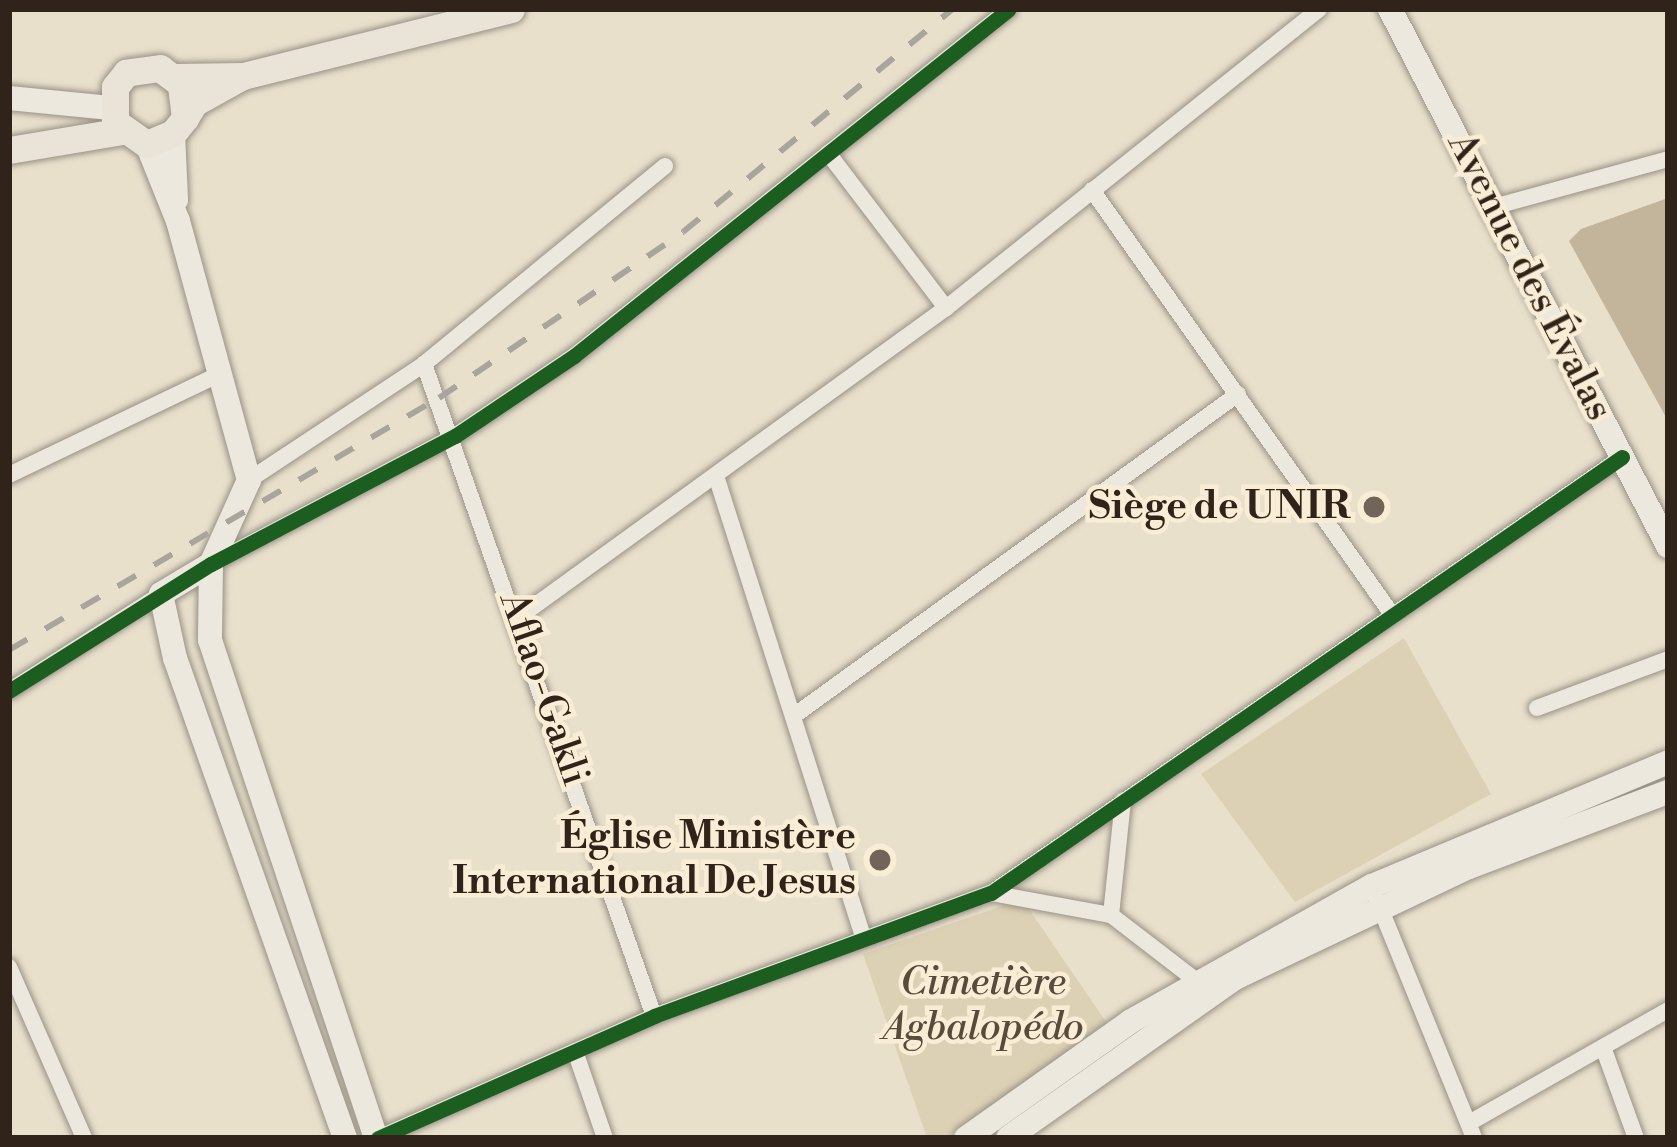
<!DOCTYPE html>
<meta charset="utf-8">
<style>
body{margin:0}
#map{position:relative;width:1677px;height:1147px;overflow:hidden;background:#e9e0cc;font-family:"Libre Bodoni",serif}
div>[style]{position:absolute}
.green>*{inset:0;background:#ddd1b5}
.water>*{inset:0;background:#c3b59c}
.roads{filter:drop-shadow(0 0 3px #999286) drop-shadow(0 0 3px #999286)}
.street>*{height:16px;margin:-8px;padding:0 8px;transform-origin:8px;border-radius:8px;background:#ece8de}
.secondary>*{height:24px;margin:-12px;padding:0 12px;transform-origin:12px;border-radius:12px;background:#ece8de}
.primary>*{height:27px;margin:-13.5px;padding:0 13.5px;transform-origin:13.5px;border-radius:13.5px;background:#eae4d8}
.rail>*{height:6px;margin-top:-3px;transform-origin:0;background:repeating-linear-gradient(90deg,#aaa59c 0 21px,transparent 0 42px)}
.cycleway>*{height:15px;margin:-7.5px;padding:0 7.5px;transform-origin:7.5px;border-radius:7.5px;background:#1b5e20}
.dots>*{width:33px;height:33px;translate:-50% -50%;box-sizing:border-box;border:6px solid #f9eed5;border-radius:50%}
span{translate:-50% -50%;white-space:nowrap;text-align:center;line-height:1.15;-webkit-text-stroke:9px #f9eed5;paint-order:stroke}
.street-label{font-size:39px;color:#302319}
.poi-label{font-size:39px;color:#302319;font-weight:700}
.right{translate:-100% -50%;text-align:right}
.park-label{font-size:39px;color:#594b3c;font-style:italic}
.frame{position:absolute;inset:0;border:12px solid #302319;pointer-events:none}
</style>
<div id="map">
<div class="green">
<i style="clip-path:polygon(1404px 638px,1491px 794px,1295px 902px,1201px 774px)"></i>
<i style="clip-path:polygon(1022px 899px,1111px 1029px,946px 1138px,927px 1138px,863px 954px)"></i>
</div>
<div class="water">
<i style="clip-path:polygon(1668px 198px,1668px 421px,1569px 241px,1581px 229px)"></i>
</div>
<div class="roads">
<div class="street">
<i style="left:828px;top:153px;width:195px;rotate:52.7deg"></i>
<i style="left:1092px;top:190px;width:518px;rotate:54.75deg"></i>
<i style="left:1493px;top:207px;width:181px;rotate:-15.3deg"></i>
<i style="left:424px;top:364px;width:691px;rotate:70.57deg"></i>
<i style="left:9px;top:475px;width:236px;rotate:-25.6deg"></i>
<i style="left:717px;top:479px;width:478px;rotate:72.3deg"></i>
<i style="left:249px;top:480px;width:210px;rotate:-33.5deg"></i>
<i style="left:424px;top:364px;width:312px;rotate:-39.4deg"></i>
<i style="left:211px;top:564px;width:276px;rotate:-27.7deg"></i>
<i style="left:455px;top:436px;width:143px;rotate:-33.9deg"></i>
<i style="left:574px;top:356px;width:556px;rotate:-38.58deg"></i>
<i style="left:519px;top:617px;width:527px;rotate:-35.89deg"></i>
<i style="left:946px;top:308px;width:478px;rotate:-38.7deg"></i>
<i style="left:9px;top:691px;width:180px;rotate:-32.5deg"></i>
<i style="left:1537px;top:708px;width:140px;rotate:-20.5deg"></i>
<i style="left:795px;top:715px;width:547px;rotate:-35.93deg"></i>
<i style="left:991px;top:893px;width:122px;rotate:10.4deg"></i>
<i style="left:1111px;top:915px;width:110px;rotate:37.6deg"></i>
<i style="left:1377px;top:900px;width:257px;rotate:67.8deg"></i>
<i style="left:1111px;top:915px;width:115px;rotate:-84deg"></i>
<i style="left:9px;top:967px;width:187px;rotate:66.3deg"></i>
<i style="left:1603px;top:1047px;width:97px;rotate:70.1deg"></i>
<i style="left:575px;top:1051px;width:92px;rotate:71deg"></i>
<i style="left:1469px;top:1123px;width:229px;rotate:-29.6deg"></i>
<i style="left:378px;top:1138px;width:302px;rotate:-23.8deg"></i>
<i style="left:654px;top:1016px;width:359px;rotate:-20.1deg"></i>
<i style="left:991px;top:893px;width:767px;rotate:-34.64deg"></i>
</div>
<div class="secondary">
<i style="left:1390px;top:9px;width:605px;rotate:62.63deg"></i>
<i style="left:9px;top:98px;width:102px;rotate:5.6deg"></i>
<i style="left:173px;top:133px;width:67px;rotate:87.4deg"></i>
<i style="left:147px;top:144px;width:83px;rotate:68.1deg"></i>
<i style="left:178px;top:221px;width:269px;rotate:74.7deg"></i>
<i style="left:249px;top:480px;width:92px;rotate:114.3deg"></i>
<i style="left:211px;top:564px;width:76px;rotate:90.8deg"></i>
<i style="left:210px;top:640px;width:525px;rotate:71.57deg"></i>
<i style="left:211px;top:564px;width:58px;rotate:149deg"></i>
<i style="left:161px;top:594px;width:66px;rotate:77.7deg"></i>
<i style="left:175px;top:658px;width:509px;rotate:70.5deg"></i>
<i style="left:966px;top:1138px;width:202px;rotate:-35.3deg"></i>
<i style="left:1131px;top:1021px;width:276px;rotate:-29.3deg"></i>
<i style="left:1372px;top:886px;width:321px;rotate:-22.7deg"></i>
<i style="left:1008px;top:1138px;width:278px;rotate:-35.2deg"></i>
<i style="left:1235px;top:978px;width:259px;rotate:-25.4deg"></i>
<i style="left:1469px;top:867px;width:213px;rotate:-20.7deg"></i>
</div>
<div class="primary">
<i style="left:175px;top:77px;width:68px;rotate:-0.8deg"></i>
<i style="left:243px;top:76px;width:276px;rotate:-14deg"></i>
<i style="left:185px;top:118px;width:34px;rotate:-97deg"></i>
<i style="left:181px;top:84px;width:26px;rotate:-143deg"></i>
<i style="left:160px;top:68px;width:34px;rotate:172deg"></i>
<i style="left:126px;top:73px;width:18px;rotate:128deg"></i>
<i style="left:115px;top:87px;width:35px;rotate:90deg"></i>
<i style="left:115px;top:122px;width:39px;rotate:35deg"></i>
<i style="left:147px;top:144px;width:28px;rotate:-23deg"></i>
<i style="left:173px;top:133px;width:19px;rotate:-51deg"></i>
<i style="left:185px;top:118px;width:17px;rotate:-59deg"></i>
<i style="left:194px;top:103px;width:51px;rotate:-29.1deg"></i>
<i style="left:9px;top:150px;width:115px;rotate:-9.5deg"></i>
</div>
</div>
<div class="rail">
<i style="left:9px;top:650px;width:498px;rotate:-30.4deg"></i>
<i style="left:439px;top:398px;width:295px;rotate:-34.2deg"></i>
<i style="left:683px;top:232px;width:350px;rotate:-39.6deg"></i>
</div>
<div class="cycleway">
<i style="left:9px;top:691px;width:239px;rotate:-32.2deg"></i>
<i style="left:211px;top:564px;width:276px;rotate:-27.7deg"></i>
<i style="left:455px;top:436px;width:143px;rotate:-33.9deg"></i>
<i style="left:574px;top:356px;width:556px;rotate:-38.58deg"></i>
<i style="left:378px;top:1138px;width:302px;rotate:-23.8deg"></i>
<i style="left:654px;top:1016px;width:359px;rotate:-20.1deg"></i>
<i style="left:991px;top:893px;width:767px;rotate:-34.64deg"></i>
</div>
<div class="dots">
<i style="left:1374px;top:507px;background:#716558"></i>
<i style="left:880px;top:860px;background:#716558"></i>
</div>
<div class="street-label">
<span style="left:1529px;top:277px;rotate:63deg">Avenue des Évalas</span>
<span style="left:543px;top:689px;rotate:71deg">Aflao-Gakli</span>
</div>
<div class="poi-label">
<span class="right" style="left:1350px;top:507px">Siège de UNIR</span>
<span class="right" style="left:856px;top:860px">Église Ministère<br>International De Jesus</span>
</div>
<div class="park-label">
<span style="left:983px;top:1006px">Cimetière<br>Agbalopédo</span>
</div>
<div class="frame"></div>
</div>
